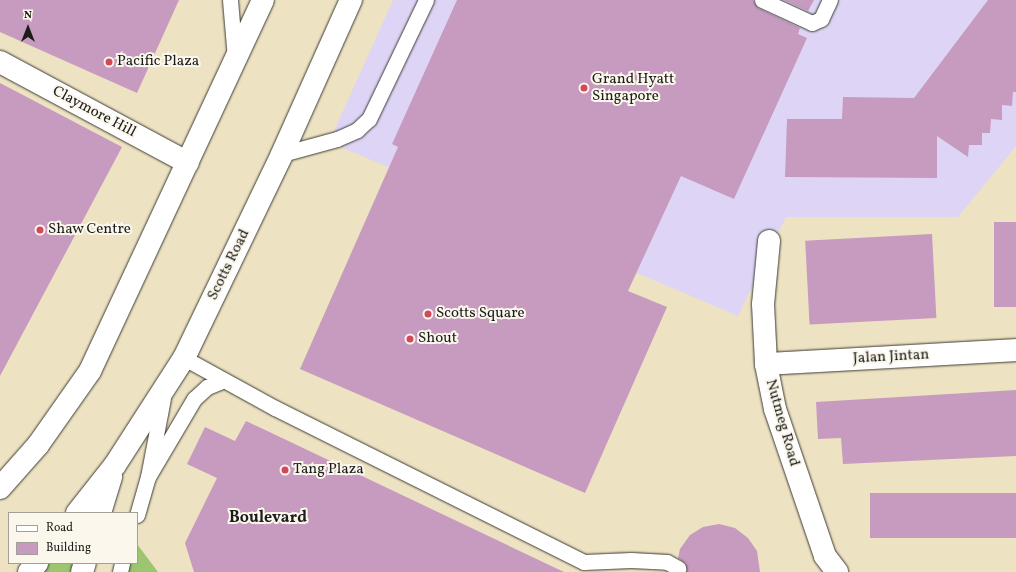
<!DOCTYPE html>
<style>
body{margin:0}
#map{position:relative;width:1016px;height:572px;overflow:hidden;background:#ede2c1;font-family:Vollkorn,serif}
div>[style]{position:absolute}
.built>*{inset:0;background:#ded5f6}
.green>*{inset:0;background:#9dc570}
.building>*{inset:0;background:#c79abf;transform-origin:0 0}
.roads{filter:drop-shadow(0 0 1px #3b3a35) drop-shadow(0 0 1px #3b3a35)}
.service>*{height:15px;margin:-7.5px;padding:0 7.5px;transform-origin:7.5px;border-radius:7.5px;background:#fff}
.minor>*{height:22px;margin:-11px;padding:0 11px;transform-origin:11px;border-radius:11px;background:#fff}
.primary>*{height:22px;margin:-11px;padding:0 11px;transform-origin:11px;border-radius:11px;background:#fff}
.dots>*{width:11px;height:11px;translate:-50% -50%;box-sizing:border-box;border:2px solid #fbf7ec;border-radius:50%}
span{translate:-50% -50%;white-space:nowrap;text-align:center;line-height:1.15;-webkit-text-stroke:4px #fbf7ec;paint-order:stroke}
.poi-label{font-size:15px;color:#1c1c1c}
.left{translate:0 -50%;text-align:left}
.street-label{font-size:15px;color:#1c1c1c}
.neighbourhood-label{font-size:16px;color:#1c1c1c;font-weight:700}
.legend{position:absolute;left:8px;top:512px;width:130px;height:52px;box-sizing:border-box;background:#fbf7ec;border:1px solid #a29f99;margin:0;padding:5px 7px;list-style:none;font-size:12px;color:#1c1c1c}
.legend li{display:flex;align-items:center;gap:8px;height:20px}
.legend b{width:20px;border:1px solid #a29f99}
.north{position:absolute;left:8px;top:8px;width:40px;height:40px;-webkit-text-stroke:3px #fbf7ec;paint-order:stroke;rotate:0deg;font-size:11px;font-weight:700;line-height:16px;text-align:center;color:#1c1c1c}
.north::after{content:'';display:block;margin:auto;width:14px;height:18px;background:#1c1c1c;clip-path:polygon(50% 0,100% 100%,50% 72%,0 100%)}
</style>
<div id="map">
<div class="built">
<i style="clip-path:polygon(393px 0,1016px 0,1016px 146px,958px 217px,786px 217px,738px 316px,329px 142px)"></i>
</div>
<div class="green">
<i style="clip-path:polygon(137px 544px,158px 572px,120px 572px,122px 563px,137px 563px)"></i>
<i style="clip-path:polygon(37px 563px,85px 563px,82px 572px,29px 572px)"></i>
</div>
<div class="building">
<i style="clip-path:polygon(0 0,179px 0,137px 93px,0 32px)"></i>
<i style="clip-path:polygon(457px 0,753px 0,758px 8px,800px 28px,798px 34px,807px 38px,734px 199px,681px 176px,628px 291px,667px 307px,585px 493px,300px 369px,398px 147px,392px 144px)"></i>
<i style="clip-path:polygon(784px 0,814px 0,808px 11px)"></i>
<i style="clip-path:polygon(988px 0,1016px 0,1016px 92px,1013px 92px,1012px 106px,1002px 105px,1002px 120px,991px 119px,990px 133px,982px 133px,982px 145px,969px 145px,968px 157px,937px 136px,937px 178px,785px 177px,787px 119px,842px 119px,843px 97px,914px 98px)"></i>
<i style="clip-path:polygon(0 83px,122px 147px,0 376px)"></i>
<i style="left:994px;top:222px;width:22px;height:85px"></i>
<i style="left:932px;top:234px;width:84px;height:127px;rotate:87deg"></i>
<i style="clip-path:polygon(1016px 390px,1016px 456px,843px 464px,841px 438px,818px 439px,816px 402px)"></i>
<i style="clip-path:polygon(246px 421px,261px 428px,564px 572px,194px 572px,185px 543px,217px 478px,187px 464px,205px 427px,235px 441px)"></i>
<i style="left:1016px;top:493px;width:45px;height:146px;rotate:90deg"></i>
<i style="clip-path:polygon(719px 524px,735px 528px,748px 538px,757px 551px,760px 572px,686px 572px,686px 564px,678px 558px,680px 549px,690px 535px,703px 527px)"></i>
</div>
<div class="roads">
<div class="service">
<i style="left:230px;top:0;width:58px;rotate:85.1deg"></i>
<i style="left:762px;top:0;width:55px;rotate:24.7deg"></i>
<i style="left:812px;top:23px;width:10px;rotate:-24deg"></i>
<i style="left:821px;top:19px;width:21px;rotate:-65deg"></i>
<i style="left:282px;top:154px;width:57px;rotate:-15.3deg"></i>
<i style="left:337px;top:139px;width:22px;rotate:-24deg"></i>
<i style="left:357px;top:130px;width:16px;rotate:-43deg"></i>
<i style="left:369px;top:119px;width:132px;rotate:-64.4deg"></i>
<i style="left:184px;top:358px;width:104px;rotate:28.8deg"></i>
<i style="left:275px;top:408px;width:345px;rotate:26.5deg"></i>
<i style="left:584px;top:562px;width:47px;rotate:-2.4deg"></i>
<i style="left:631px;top:560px;width:36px;rotate:3deg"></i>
<i style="left:667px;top:562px;width:13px;rotate:29deg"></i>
<i style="left:148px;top:477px;width:91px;rotate:-59.5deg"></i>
<i style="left:194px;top:399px;width:18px;rotate:-43deg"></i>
<i style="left:207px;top:387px;width:18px;rotate:-22deg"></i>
<i style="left:137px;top:515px;width:40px;rotate:-74deg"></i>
<i style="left:148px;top:477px;width:80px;rotate:-79.2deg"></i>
<i style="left:120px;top:572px;width:9px;rotate:-77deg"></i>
</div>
<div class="minor">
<i style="left:0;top:62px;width:213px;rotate:28.2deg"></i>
<i style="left:769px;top:241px;width:63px;rotate:95.4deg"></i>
<i style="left:763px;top:304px;width:60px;rotate:87.1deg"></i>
<i style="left:766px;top:364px;width:46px;rotate:78.7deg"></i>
<i style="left:775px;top:409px;width:155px;rotate:71.2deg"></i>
<i style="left:825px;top:556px;width:20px;rotate:53deg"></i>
<i style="left:766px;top:364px;width:250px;rotate:-3.2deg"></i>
</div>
<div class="primary">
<i style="left:0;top:488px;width:57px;rotate:-48.5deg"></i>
<i style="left:38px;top:445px;width:90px;rotate:-54.9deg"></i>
<i style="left:90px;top:371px;width:409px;rotate:-65deg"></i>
<i style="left:77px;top:513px;width:61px;rotate:-51.6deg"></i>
<i style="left:115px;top:465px;width:127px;rotate:-57.2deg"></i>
<i style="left:184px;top:358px;width:226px;rotate:-64.3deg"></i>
<i style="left:282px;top:154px;width:169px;rotate:-65.9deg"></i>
<i style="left:100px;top:513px;width:38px;rotate:-73deg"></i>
<i style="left:29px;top:572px;width:12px;rotate:-48deg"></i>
<i style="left:82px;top:572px;width:9px;rotate:-72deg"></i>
</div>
</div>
<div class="dots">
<i style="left:109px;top:62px;background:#d1495b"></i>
<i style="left:584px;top:88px;background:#d1495b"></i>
<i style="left:40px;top:230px;background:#d1495b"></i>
<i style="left:428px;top:314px;background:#d1495b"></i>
<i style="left:410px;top:339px;background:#d1495b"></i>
<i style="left:285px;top:470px;background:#d1495b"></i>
</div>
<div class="poi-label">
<span class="left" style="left:117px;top:62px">Pacific Plaza</span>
<span class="left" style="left:592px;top:88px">Grand Hyatt<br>Singapore</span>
<span class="left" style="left:48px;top:230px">Shaw Centre</span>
<span class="left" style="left:436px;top:314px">Scotts Square</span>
<span class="left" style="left:418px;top:339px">Shout</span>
<span class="left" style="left:293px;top:470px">Tang Plaza</span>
</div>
<div class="street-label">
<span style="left:94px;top:112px;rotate:28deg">Claymore Hill</span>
<span style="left:229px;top:265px;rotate:-64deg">Scotts Road</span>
<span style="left:891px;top:357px;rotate:-3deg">Jalan Jintan</span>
<span style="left:782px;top:423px;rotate:74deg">Nutmeg Road</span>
</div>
<div class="neighbourhood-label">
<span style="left:268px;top:518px">Boulevard</span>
</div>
<ul class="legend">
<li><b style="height:5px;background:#fff"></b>Road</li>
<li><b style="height:11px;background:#c79abf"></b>Building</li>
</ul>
<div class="north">N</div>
</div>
